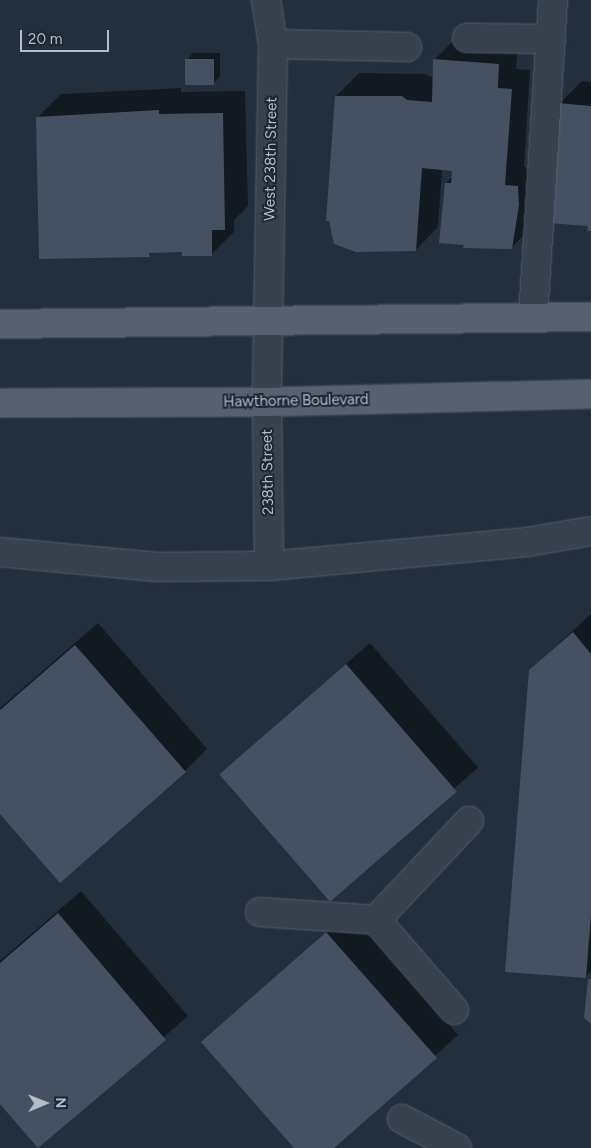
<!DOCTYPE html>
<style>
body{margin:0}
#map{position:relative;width:591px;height:1148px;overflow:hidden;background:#242f3e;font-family:Figtree,sans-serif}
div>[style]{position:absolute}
.shadow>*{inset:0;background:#0007;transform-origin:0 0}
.building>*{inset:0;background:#455162;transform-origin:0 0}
.roads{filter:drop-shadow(0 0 1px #565f6c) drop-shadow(0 0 1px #565f6c)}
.minor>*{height:28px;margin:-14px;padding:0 14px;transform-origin:14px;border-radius:14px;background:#38414e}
.major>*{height:28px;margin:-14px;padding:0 14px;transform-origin:14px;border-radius:14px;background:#56606e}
span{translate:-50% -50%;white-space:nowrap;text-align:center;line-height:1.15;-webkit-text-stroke:4px #1d2633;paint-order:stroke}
.street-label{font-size:15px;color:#b4bcc9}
.north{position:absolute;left:20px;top:1078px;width:50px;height:50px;-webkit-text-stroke:4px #1d2633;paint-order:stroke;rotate:89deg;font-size:14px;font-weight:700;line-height:20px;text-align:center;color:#b4bcc9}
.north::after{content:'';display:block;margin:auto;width:18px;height:22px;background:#b4bcc9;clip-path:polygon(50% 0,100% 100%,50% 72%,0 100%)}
.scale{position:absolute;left:20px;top:30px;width:89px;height:22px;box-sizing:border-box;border:2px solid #b4bcc9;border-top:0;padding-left:6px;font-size:15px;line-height:18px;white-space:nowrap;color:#b4bcc9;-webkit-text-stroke:4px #1d2633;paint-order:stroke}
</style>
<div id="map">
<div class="shadow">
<i style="clip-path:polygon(453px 41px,518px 46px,516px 69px,530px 70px,524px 167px,536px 168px,530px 229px,511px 248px,446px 183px,453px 176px,453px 170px,442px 169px,438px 227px,416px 250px,336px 96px,359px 73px,425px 74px,434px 78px,434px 60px)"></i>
<i style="clip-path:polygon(193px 53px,220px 53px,220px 77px,213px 83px,187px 60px)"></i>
<i style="clip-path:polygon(582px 81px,591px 82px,591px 230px,559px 104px)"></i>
<i style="clip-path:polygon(181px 88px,181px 92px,245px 91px,248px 206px,234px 220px,234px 232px,211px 255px,183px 251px,153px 251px,149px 256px,38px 117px,61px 94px)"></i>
<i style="clip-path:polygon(591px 614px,591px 971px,586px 977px,530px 670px)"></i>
<i style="clip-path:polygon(98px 623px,207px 749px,185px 771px,0 812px,0 708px)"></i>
<i style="left:370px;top:643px;width:165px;height:199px;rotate:49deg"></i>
<i style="clip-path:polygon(81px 891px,188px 1016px,39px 1147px,0 1102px,0 961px)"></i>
<i style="clip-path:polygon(350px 910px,458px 1035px,332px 1148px,295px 1148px,202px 1042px)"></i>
</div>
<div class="building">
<i style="left:214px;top:59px;width:26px;height:29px;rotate:90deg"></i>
<i style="clip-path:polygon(433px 59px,499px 64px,498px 88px,512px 89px,505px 185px,518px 186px,519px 205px,512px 249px,463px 248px,464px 245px,439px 243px,445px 183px,451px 183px,452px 171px,422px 168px,416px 251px,356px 252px,334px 244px,329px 221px,326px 221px,335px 96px,402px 96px,407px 100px,432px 102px)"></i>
<i style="clip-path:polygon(558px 103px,591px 106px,591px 231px,587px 231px,588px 226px,549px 223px)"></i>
<i style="clip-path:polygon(159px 110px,159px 114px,223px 113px,225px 230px,212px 230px,212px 256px,182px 256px,182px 252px,149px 253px,150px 257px,39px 259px,36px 117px)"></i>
<i style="clip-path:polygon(573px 632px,591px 654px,591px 915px,586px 978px,505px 972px,529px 670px)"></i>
<i style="clip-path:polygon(75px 645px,186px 772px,60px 883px,0 814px,0 710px)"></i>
<i style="left:346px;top:664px;width:169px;height:168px;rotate:49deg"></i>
<i style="clip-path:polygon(58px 913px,166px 1040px,38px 1148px,0 1104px,0 963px)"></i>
<i style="clip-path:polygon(326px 932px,437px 1058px,334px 1148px,294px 1148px,201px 1042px)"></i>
<i style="clip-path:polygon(588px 979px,591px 979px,591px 1024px,584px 1018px)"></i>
</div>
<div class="roads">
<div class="minor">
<i style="left:266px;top:0;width:45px;rotate:81deg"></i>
<i style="left:273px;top:44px;width:358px;rotate:91deg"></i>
<i style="left:267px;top:402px;width:164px;rotate:89.3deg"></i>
<i style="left:467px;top:38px;width:84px;rotate:0.7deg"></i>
<i style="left:273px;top:44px;width:134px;rotate:1.3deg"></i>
<i style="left:533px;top:318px;width:319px;rotate:-86.4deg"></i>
<i style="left:0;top:552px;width:157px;rotate:5.5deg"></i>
<i style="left:156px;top:567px;width:113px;rotate:-0.5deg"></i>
<i style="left:269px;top:566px;width:259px;rotate:-5.3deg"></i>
<i style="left:527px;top:542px;width:65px;rotate:-9.8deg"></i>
<i style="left:260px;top:912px;width:116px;rotate:3.9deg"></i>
<i style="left:376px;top:920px;width:136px;rotate:-46.8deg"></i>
<i style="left:376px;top:920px;width:119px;rotate:49.1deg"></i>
<i style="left:402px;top:1119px;width:62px;rotate:27.8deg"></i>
</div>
<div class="major">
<i style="left:0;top:324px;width:591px;rotate:-0.68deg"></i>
<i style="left:0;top:403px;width:267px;rotate:-0.2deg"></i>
<i style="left:267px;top:402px;width:324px;rotate:-1.4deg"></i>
</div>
</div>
<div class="street-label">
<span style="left:271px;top:159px;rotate:-89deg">West 238th Street</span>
<span style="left:296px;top:401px;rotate:-1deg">Hawthorne Boulevard</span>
<span style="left:268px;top:472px;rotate:-91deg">238th Street</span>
</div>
<div class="north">N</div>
<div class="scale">20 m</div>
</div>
